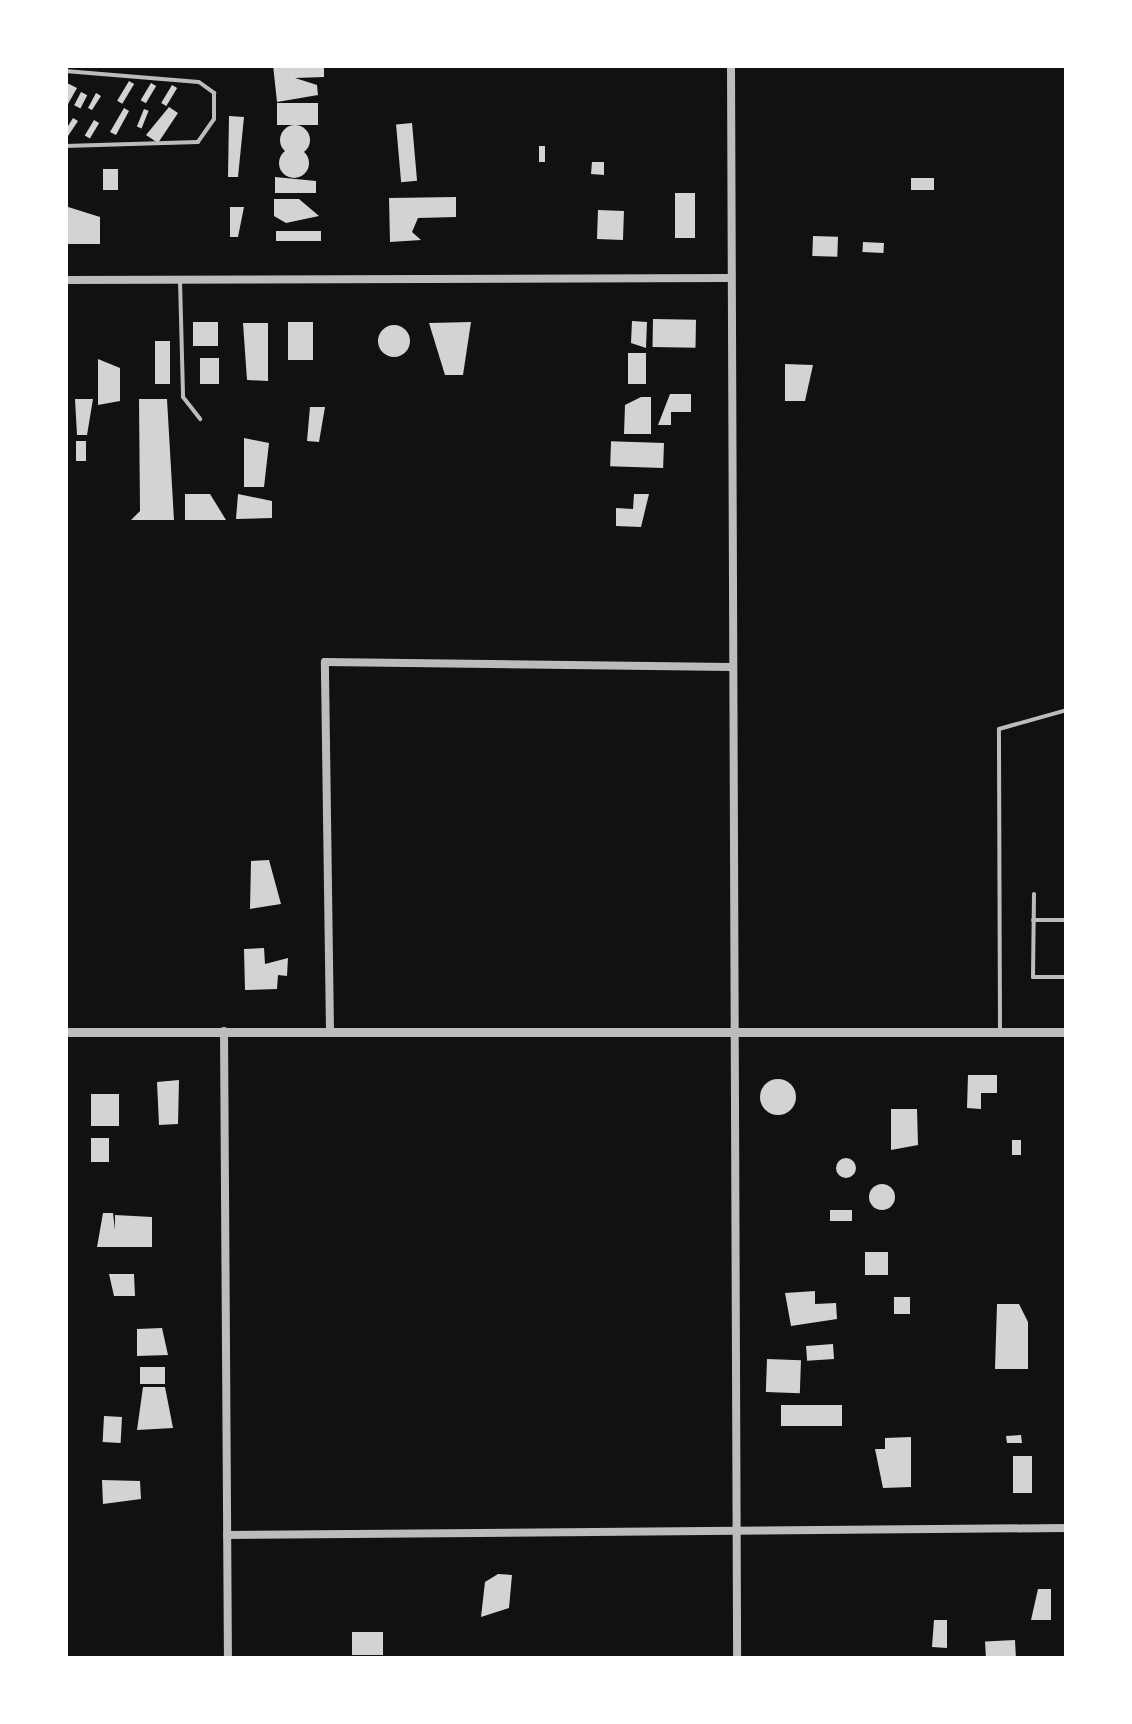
<!DOCTYPE html>
<style>
body{margin:0}
#map{position:relative;width:1132px;height:1724px;overflow:hidden;background:#111;font-family:"DM Sans",sans-serif}
div>[style]{position:absolute}
.building>*{inset:0;background:#d3d3d3;transform-origin:0 0}
.round{border-radius:50%}
.service>*{height:4px;margin:-2px;padding:0 2px;transform-origin:2px;border-radius:2px;background:#bcbcbc}
.minor>*{height:8px;margin:-4px;padding:0 4px;transform-origin:4px;border-radius:4px;background:#bcbcbc}
.tertiary>*{height:9px;margin:-4.5px;padding:0 4.5px;transform-origin:4.5px;border-radius:4.5px;background:#bcbcbc}
span{translate:-50% -50%;white-space:nowrap;text-align:center;line-height:1.15;-webkit-text-stroke:8px #fff;paint-order:stroke}
.frame{position:absolute;inset:0;border:68px solid #fff;pointer-events:none}
</style>
<div id="map">
<div class="building">
<i style="clip-path:polygon(273px 65px,324px 65px,324px 77px,295px 78px,317px 85px,318px 95px,277px 102px)"></i>
<i style="left:129px;top:81px;width:6px;height:23px;rotate:31deg"></i>
<i style="clip-path:polygon(65px 82px,77px 88px,68px 104px,65px 102px)"></i>
<i style="left:151px;top:83px;width:6px;height:20px;rotate:31deg"></i>
<i style="left:172px;top:85px;width:6px;height:21px;rotate:31deg"></i>
<i style="left:81px;top:92px;width:7px;height:15px;rotate:27deg"></i>
<i style="clip-path:polygon(96px 93px,101px 96px,92px 110px,88px 108px)"></i>
<i style="left:318px;top:103px;width:22px;height:41px;rotate:90deg"></i>
<i style="clip-path:polygon(169px 107px,178px 113px,158px 143px,146px 135px)"></i>
<i style="clip-path:polygon(124px 108px,129px 111px,116px 135px,110px 132px)"></i>
<i style="left:144px;top:109px;width:5px;height:19px;rotate:22deg"></i>
<i style="clip-path:polygon(229px 116px,244px 117px,238px 177px,228px 177px)"></i>
<i style="clip-path:polygon(73px 118px,78px 121px,68px 136px,65px 131px)"></i>
<i style="left:94px;top:120px;width:6px;height:18px;rotate:31deg"></i>
<i style="left:412px;top:123px;width:58px;height:16px;rotate:85deg"></i>
<i class="round" style="left:280px;top:125px;width:30px;height:30px"></i>
<i style="left:539px;top:146px;width:6px;height:16px"></i>
<i class="round" style="left:279px;top:148px;width:30px;height:30px"></i>
<i style="clip-path:polygon(592px 162px,604px 162px,604px 175px,591px 174px)"></i>
<i style="left:103px;top:169px;width:15px;height:21px"></i>
<i style="clip-path:polygon(275px 177px,316px 181px,316px 193px,275px 193px)"></i>
<i style="left:911px;top:178px;width:23px;height:12px"></i>
<i style="left:675px;top:193px;width:20px;height:45px"></i>
<i style="clip-path:polygon(456px 197px,456px 217px,418px 218px,412px 232px,421px 240px,390px 242px,389px 198px)"></i>
<i style="clip-path:polygon(274px 199px,299px 199px,319px 216px,286px 223px,274px 216px)"></i>
<i style="clip-path:polygon(65px 206px,100px 217px,100px 244px,65px 244px)"></i>
<i style="clip-path:polygon(230px 207px,244px 207px,238px 237px,230px 237px)"></i>
<i style="left:598px;top:210px;width:26px;height:29px;rotate:2deg"></i>
<i style="left:276px;top:231px;width:45px;height:10px"></i>
<i style="left:813px;top:236px;width:25px;height:20px;rotate:2deg"></i>
<i style="left:863px;top:242px;width:21px;height:10px;rotate:3deg"></i>
<i style="left:653px;top:319px;width:43px;height:28px;rotate:1deg"></i>
<i style="clip-path:polygon(632px 321px,647px 322px,646px 348px,631px 343px)"></i>
<i style="left:193px;top:322px;width:25px;height:24px"></i>
<i style="left:288px;top:322px;width:25px;height:38px"></i>
<i style="clip-path:polygon(471px 322px,463px 375px,445px 375px,429px 323px)"></i>
<i style="clip-path:polygon(243px 323px,268px 323px,268px 381px,247px 380px)"></i>
<i class="round" style="left:378px;top:325px;width:32px;height:32px"></i>
<i style="left:155px;top:341px;width:15px;height:43px"></i>
<i style="left:628px;top:353px;width:18px;height:31px"></i>
<i style="left:200px;top:358px;width:19px;height:26px"></i>
<i style="clip-path:polygon(98px 359px,120px 368px,120px 401px,98px 405px)"></i>
<i style="clip-path:polygon(785px 364px,813px 365px,805px 401px,785px 401px)"></i>
<i style="clip-path:polygon(670px 394px,691px 394px,691px 412px,671px 412px,671px 425px,658px 425px)"></i>
<i style="clip-path:polygon(641px 397px,651px 397px,651px 434px,624px 434px,625px 405px)"></i>
<i style="clip-path:polygon(75px 399px,93px 399px,87px 435px,77px 435px)"></i>
<i style="clip-path:polygon(139px 399px,167px 399px,174px 520px,131px 520px,140px 511px)"></i>
<i style="clip-path:polygon(310px 407px,325px 407px,319px 442px,307px 441px)"></i>
<i style="clip-path:polygon(244px 438px,269px 443px,264px 487px,244px 487px)"></i>
<i style="left:76px;top:441px;width:10px;height:20px"></i>
<i style="left:664px;top:443px;width:25px;height:53px;rotate:92deg"></i>
<i style="clip-path:polygon(185px 494px,210px 494px,226px 520px,185px 520px)"></i>
<i style="clip-path:polygon(238px 494px,272px 501px,272px 518px,236px 519px)"></i>
<i style="clip-path:polygon(634px 494px,649px 494px,641px 527px,616px 526px,616px 508px,633px 509px)"></i>
<i style="clip-path:polygon(269px 860px,281px 904px,250px 909px,251px 861px)"></i>
<i style="clip-path:polygon(264px 948px,265px 964px,288px 958px,287px 976px,278px 975px,277px 989px,245px 990px,244px 949px)"></i>
<i style="clip-path:polygon(968px 1075px,997px 1075px,997px 1093px,981px 1093px,981px 1109px,967px 1108px)"></i>
<i class="round" style="left:760px;top:1079px;width:36px;height:36px"></i>
<i style="clip-path:polygon(179px 1080px,178px 1124px,159px 1125px,157px 1082px)"></i>
<i style="left:119px;top:1094px;width:32px;height:28px;rotate:90deg"></i>
<i style="clip-path:polygon(891px 1109px,917px 1109px,918px 1145px,891px 1150px)"></i>
<i style="left:109px;top:1138px;width:24px;height:18px;rotate:90deg"></i>
<i style="left:1012px;top:1140px;width:9px;height:15px"></i>
<i class="round" style="left:836px;top:1158px;width:20px;height:20px"></i>
<i class="round" style="left:869px;top:1184px;width:26px;height:26px"></i>
<i style="left:830px;top:1210px;width:22px;height:11px"></i>
<i style="clip-path:polygon(103px 1213px,113px 1213px,115px 1230px,115px 1215px,152px 1217px,152px 1247px,97px 1247px)"></i>
<i style="left:865px;top:1252px;width:23px;height:23px"></i>
<i style="clip-path:polygon(109px 1274px,134px 1274px,135px 1296px,114px 1296px)"></i>
<i style="clip-path:polygon(815px 1291px,815px 1304px,836px 1303px,837px 1319px,791px 1326px,785px 1293px)"></i>
<i style="left:894px;top:1297px;width:16px;height:17px"></i>
<i style="clip-path:polygon(997px 1304px,1019px 1304px,1028px 1322px,1028px 1369px,995px 1369px)"></i>
<i style="clip-path:polygon(162px 1328px,168px 1355px,137px 1356px,137px 1329px)"></i>
<i style="left:833px;top:1344px;width:15px;height:27px;rotate:86deg"></i>
<i style="left:767px;top:1359px;width:34px;height:33px;rotate:2deg"></i>
<i style="left:140px;top:1367px;width:25px;height:17px"></i>
<i style="clip-path:polygon(143px 1387px,165px 1387px,173px 1428px,137px 1430px)"></i>
<i style="left:781px;top:1405px;width:61px;height:21px"></i>
<i style="left:104px;top:1416px;width:18px;height:26px;rotate:3deg"></i>
<i style="clip-path:polygon(1021px 1435px,1022px 1443px,1007px 1443px,1006px 1436px)"></i>
<i style="clip-path:polygon(911px 1437px,911px 1487px,883px 1488px,875px 1449px,885px 1449px,885px 1438px)"></i>
<i style="left:1013px;top:1456px;width:19px;height:37px"></i>
<i style="clip-path:polygon(102px 1480px,140px 1481px,141px 1499px,103px 1504px)"></i>
<i style="clip-path:polygon(498px 1574px,512px 1575px,509px 1608px,481px 1617px,485px 1582px)"></i>
<i style="clip-path:polygon(1038px 1589px,1051px 1589px,1051px 1620px,1031px 1620px)"></i>
<i style="clip-path:polygon(934px 1620px,947px 1620px,947px 1648px,932px 1647px)"></i>
<i style="left:383px;top:1632px;width:23px;height:31px;rotate:90deg"></i>
<i style="left:1015px;top:1640px;width:19px;height:30px;rotate:87deg"></i>
</div>
<div class="service">
<i style="left:65px;top:71px;width:134px;rotate:4.7deg"></i>
<i style="left:199px;top:82px;width:19px;rotate:36deg"></i>
<i style="left:214px;top:93px;width:26px;rotate:90deg"></i>
<i style="left:214px;top:119px;width:28px;rotate:125deg"></i>
<i style="left:198px;top:142px;width:133px;rotate:178.3deg"></i>
<i style="left:180px;top:280px;width:117px;rotate:88.5deg"></i>
<i style="left:183px;top:397px;width:28px;rotate:52deg"></i>
<i style="left:1034px;top:894px;width:83px;rotate:90.7deg"></i>
<i style="left:1033px;top:977px;width:34px"></i>
<i style="left:1033px;top:920px;width:34px"></i>
<i style="left:1000px;top:1032px;width:303px;rotate:-90.2deg"></i>
<i style="left:999px;top:729px;width:71px;rotate:-15.6deg"></i>
</div>
<div class="minor">
<i style="left:731px;top:65px;width:1594px;rotate:89.78deg"></i>
<i style="left:65px;top:280px;width:662px;rotate:-0.17deg"></i>
<i style="left:224px;top:1031px;width:628px;rotate:89.64deg"></i>
<i style="left:330px;top:1031px;width:369px;rotate:-90.8deg"></i>
<i style="left:325px;top:662px;width:406px;rotate:0.7deg"></i>
<i style="left:227px;top:1535px;width:840px;rotate:-0.48deg"></i>
</div>
<div class="tertiary">
<i style="left:65px;top:1032px;width:1002px"></i>
</div>
<div class="frame"></div>
</div>
